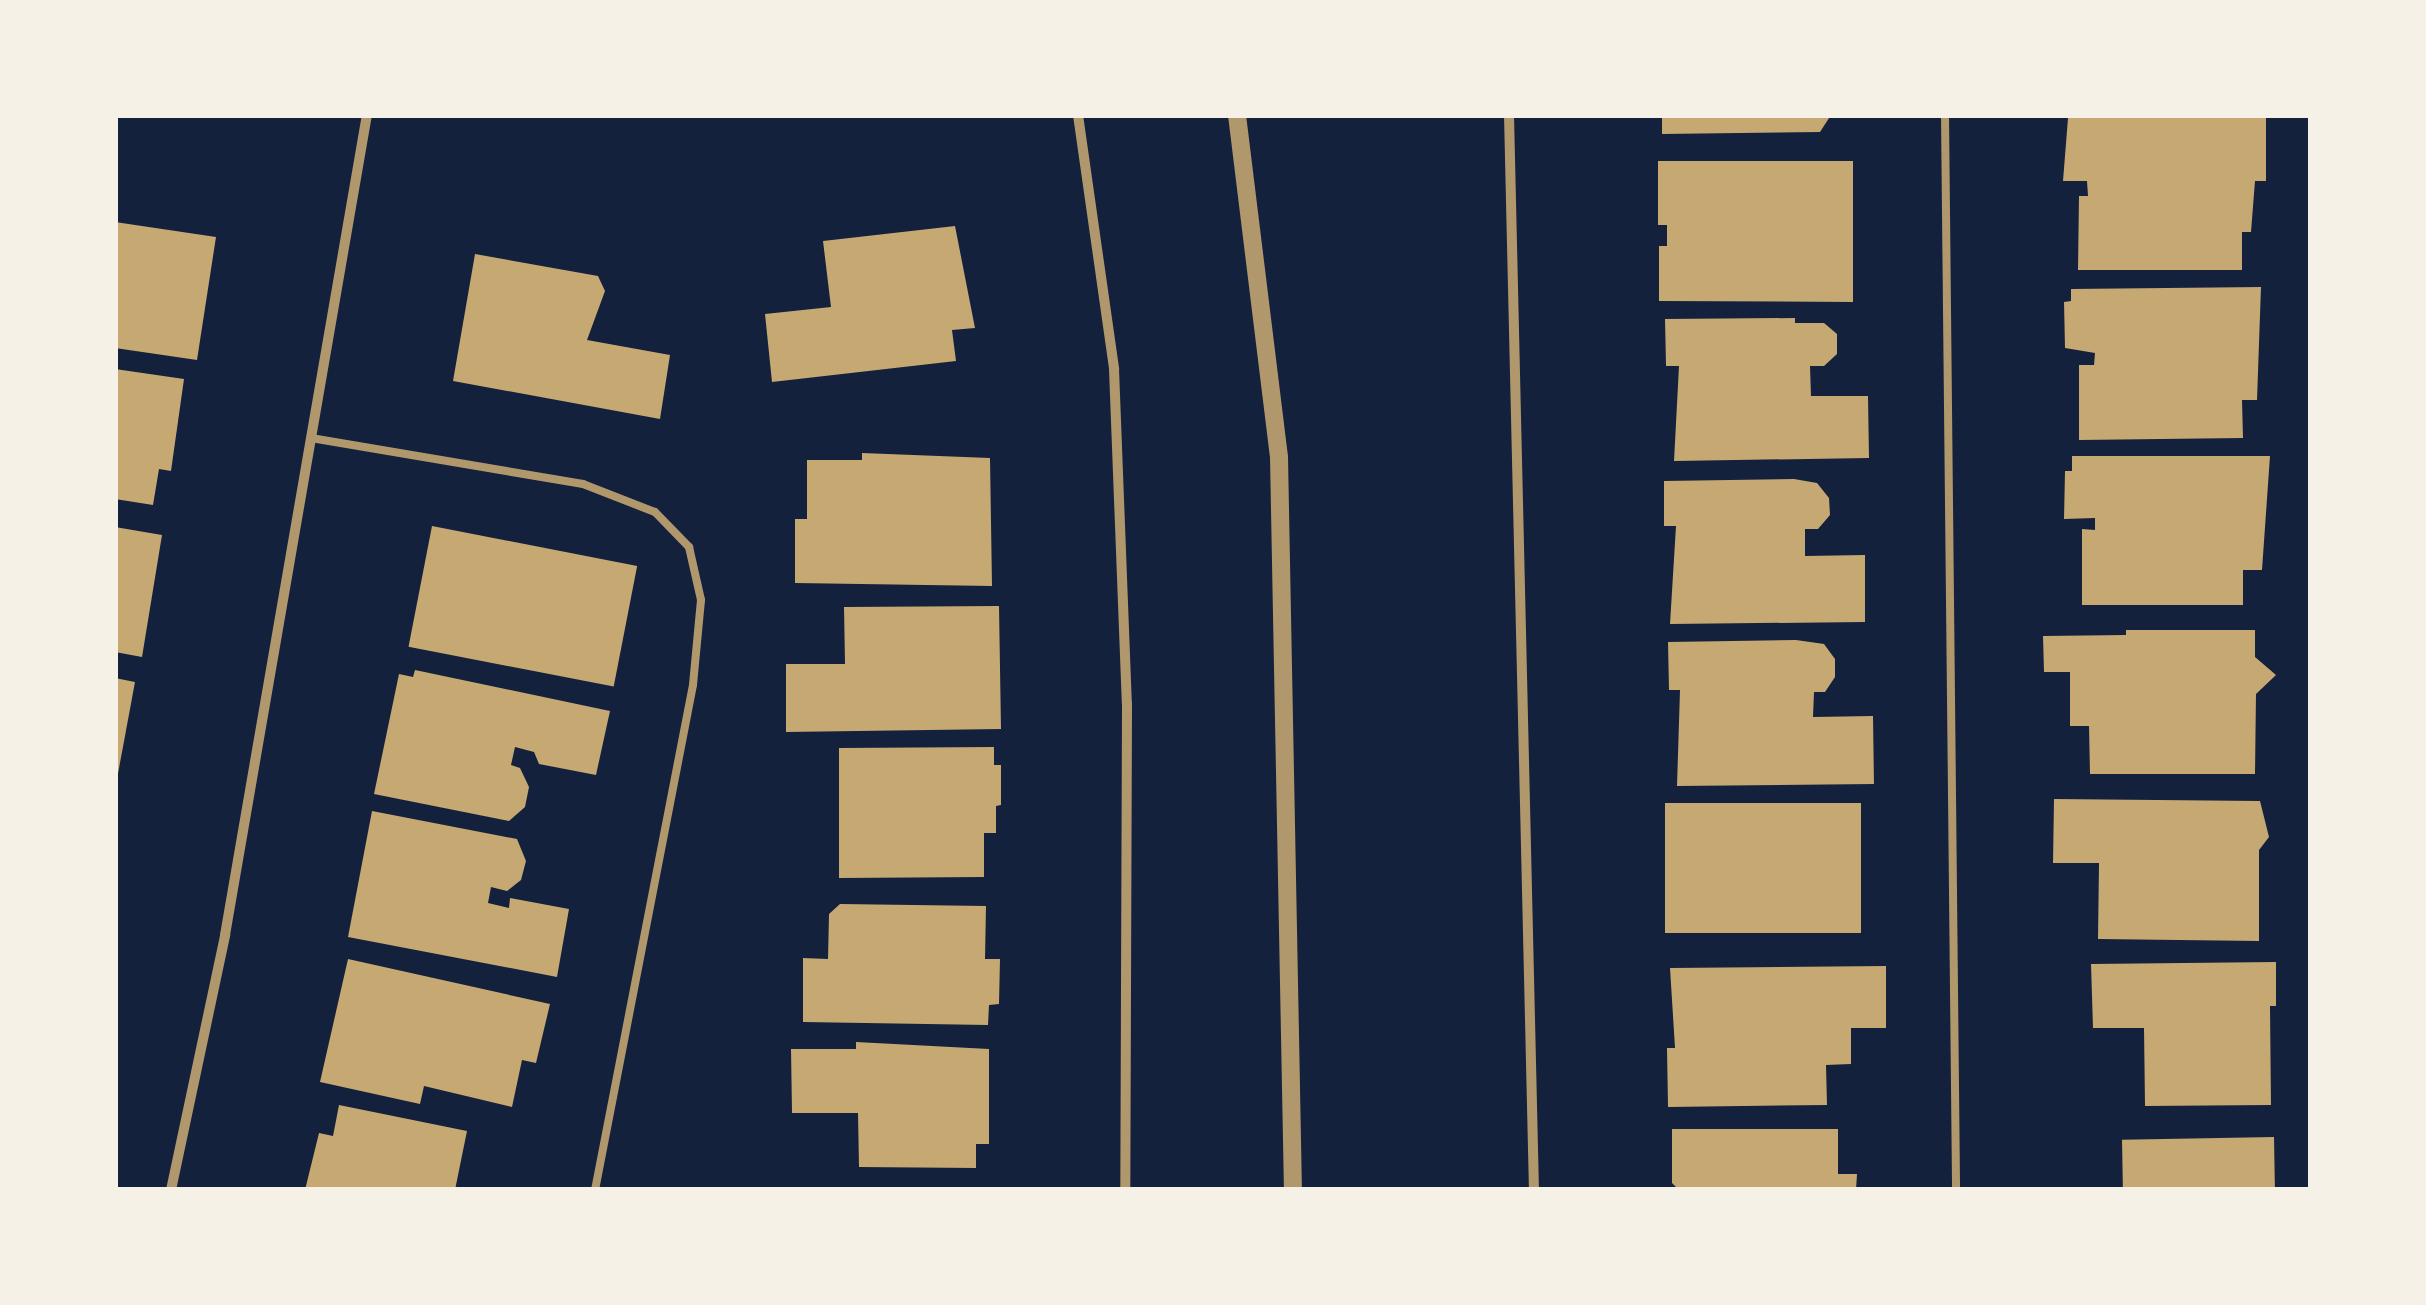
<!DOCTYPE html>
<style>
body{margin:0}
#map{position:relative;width:2426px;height:1305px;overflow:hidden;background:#14213d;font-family:Montserrat,sans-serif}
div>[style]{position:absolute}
.building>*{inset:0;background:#c6a872;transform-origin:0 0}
.service>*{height:8px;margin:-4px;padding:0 4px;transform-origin:4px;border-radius:4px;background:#b1986c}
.minor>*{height:10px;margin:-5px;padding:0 5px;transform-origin:5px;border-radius:5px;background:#b1986c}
.tertiary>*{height:18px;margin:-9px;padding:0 9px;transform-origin:9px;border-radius:9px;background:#b1986c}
span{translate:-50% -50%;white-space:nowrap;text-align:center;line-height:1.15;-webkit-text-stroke:8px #f6f1e7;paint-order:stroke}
.frame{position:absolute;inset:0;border:118px solid #f6f1e7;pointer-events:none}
</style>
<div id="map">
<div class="building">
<i style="clip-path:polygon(1662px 115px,1831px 115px,1820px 132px,1662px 134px)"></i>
<i style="clip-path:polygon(2068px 118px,2266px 118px,2266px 181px,2255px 181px,2251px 232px,2242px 232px,2242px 270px,2078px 270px,2079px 196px,2088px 196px,2087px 181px,2063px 181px)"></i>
<i style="clip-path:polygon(1658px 161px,1853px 161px,1853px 302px,1659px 301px,1659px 246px,1667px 246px,1667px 225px,1658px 225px)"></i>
<i style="clip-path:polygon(115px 222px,216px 237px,197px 360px,115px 348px)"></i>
<i style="clip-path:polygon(955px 226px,975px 328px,952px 330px,956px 361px,772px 382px,765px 314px,831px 307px,823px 241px)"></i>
<i style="clip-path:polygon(475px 254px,598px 276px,605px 291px,587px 340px,670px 355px,660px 419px,453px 381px)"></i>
<i style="clip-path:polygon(2261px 287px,2257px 400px,2242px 400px,2243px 438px,2079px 440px,2079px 365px,2094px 365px,2095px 353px,2065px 348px,2064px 302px,2071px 301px,2071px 289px)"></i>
<i style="clip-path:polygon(1795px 318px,1795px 323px,1824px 323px,1837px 334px,1837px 354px,1824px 366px,1810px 366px,1811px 396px,1868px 396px,1869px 458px,1674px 461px,1679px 366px,1666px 366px,1665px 319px)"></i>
<i style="clip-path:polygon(115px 369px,184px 379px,171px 471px,159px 469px,153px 505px,115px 499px)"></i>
<i style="clip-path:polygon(862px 453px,990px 458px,992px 586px,795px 583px,795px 519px,807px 519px,807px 460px,862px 460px)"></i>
<i style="clip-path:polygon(2072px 456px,2270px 456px,2262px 570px,2243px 570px,2243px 605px,2082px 605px,2082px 529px,2095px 530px,2095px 518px,2064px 519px,2065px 471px,2072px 471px)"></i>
<i style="clip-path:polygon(1794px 479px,1817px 483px,1829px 498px,1830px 515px,1818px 529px,1805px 529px,1805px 556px,1865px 555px,1865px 622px,1670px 624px,1676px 526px,1664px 526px,1664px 481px)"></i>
<i style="left:432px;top:526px;width:209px;height:123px;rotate:11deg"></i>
<i style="clip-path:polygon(115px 527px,162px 535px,142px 657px,115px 652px)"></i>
<i style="clip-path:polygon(999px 606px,1001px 729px,786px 732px,786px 664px,845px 664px,844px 607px)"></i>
<i style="clip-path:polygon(2126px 630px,2255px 630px,2255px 657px,2276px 675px,2256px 694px,2255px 774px,2090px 774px,2089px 726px,2070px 726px,2070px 672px,2044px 672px,2043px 636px,2126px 635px)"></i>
<i style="clip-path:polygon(1796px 640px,1824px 644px,1835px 659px,1835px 677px,1825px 692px,1814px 692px,1813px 717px,1873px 716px,1874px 784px,1677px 786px,1680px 690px,1669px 690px,1668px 642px)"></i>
<i style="clip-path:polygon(415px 670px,610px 711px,596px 775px,539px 764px,534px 752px,515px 747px,511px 765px,520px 768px,529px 787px,525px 807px,509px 821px,374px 794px,399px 674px,413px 677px)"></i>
<i style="clip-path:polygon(115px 678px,135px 682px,117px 779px,115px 779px)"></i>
<i style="clip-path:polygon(994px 747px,994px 765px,1001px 765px,1001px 805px,996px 806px,996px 833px,984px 833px,984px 877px,839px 878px,839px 748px)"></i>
<i style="clip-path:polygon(2054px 799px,2260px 801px,2269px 837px,2259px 850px,2259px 941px,2098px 939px,2099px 863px,2053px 863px)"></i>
<i style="left:1665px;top:803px;width:196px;height:130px"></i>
<i style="clip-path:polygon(372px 811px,517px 839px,526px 861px,521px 880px,507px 891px,491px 887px,488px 903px,509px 908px,510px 898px,569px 909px,557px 977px,348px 937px)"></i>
<i style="clip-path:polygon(840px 904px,986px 906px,985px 959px,1000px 959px,999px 1004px,989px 1005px,988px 1025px,803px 1022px,803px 958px,828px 959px,829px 914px)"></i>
<i style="clip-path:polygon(348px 959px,550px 1004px,536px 1063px,522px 1060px,512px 1107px,424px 1086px,420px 1104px,320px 1082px)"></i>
<i style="clip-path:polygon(2276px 962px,2276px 1006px,2270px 1006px,2271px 1105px,2145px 1106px,2144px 1028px,2093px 1028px,2091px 964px)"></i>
<i style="clip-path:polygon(1886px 966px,1886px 1028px,1851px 1028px,1851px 1064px,1826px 1065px,1827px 1105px,1668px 1107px,1667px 1048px,1675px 1048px,1670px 968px)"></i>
<i style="clip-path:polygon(856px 1042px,989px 1049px,989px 1144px,976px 1144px,976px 1168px,859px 1167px,858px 1113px,792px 1113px,791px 1049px,856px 1049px)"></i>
<i style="clip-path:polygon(339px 1105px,467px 1131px,455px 1190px,305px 1190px,319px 1133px,333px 1136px)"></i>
<i style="clip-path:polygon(1672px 1129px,1838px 1129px,1838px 1174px,1857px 1174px,1856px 1190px,1679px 1190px,1672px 1183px)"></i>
<i style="left:2274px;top:1137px;width:53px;height:152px;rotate:89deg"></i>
</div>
<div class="service">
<i style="left:1945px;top:115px;width:1075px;rotate:89.41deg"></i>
<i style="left:311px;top:438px;width:276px;rotate:9.6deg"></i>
<i style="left:583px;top:484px;width:77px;rotate:21.3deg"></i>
<i style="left:655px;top:512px;width:49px;rotate:45.8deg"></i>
<i style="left:689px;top:547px;width:54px;rotate:77.2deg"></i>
<i style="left:701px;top:600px;width:85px;rotate:95.4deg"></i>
<i style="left:693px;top:685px;width:514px;rotate:100.98deg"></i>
</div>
<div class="minor">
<i style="left:1078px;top:115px;width:257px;rotate:81.9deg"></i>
<i style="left:1114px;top:369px;width:335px;rotate:87.8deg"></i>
<i style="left:1127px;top:704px;width:486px;rotate:90.2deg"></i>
<i style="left:1509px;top:115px;width:1075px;rotate:88.67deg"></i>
<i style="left:171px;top:1190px;width:261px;rotate:-78deg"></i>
<i style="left:225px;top:935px;width:832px;rotate:-80.18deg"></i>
</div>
<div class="tertiary">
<i style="left:1237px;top:115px;width:345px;rotate:83deg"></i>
<i style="left:1279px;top:457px;width:733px;rotate:88.91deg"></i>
</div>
<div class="frame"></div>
</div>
